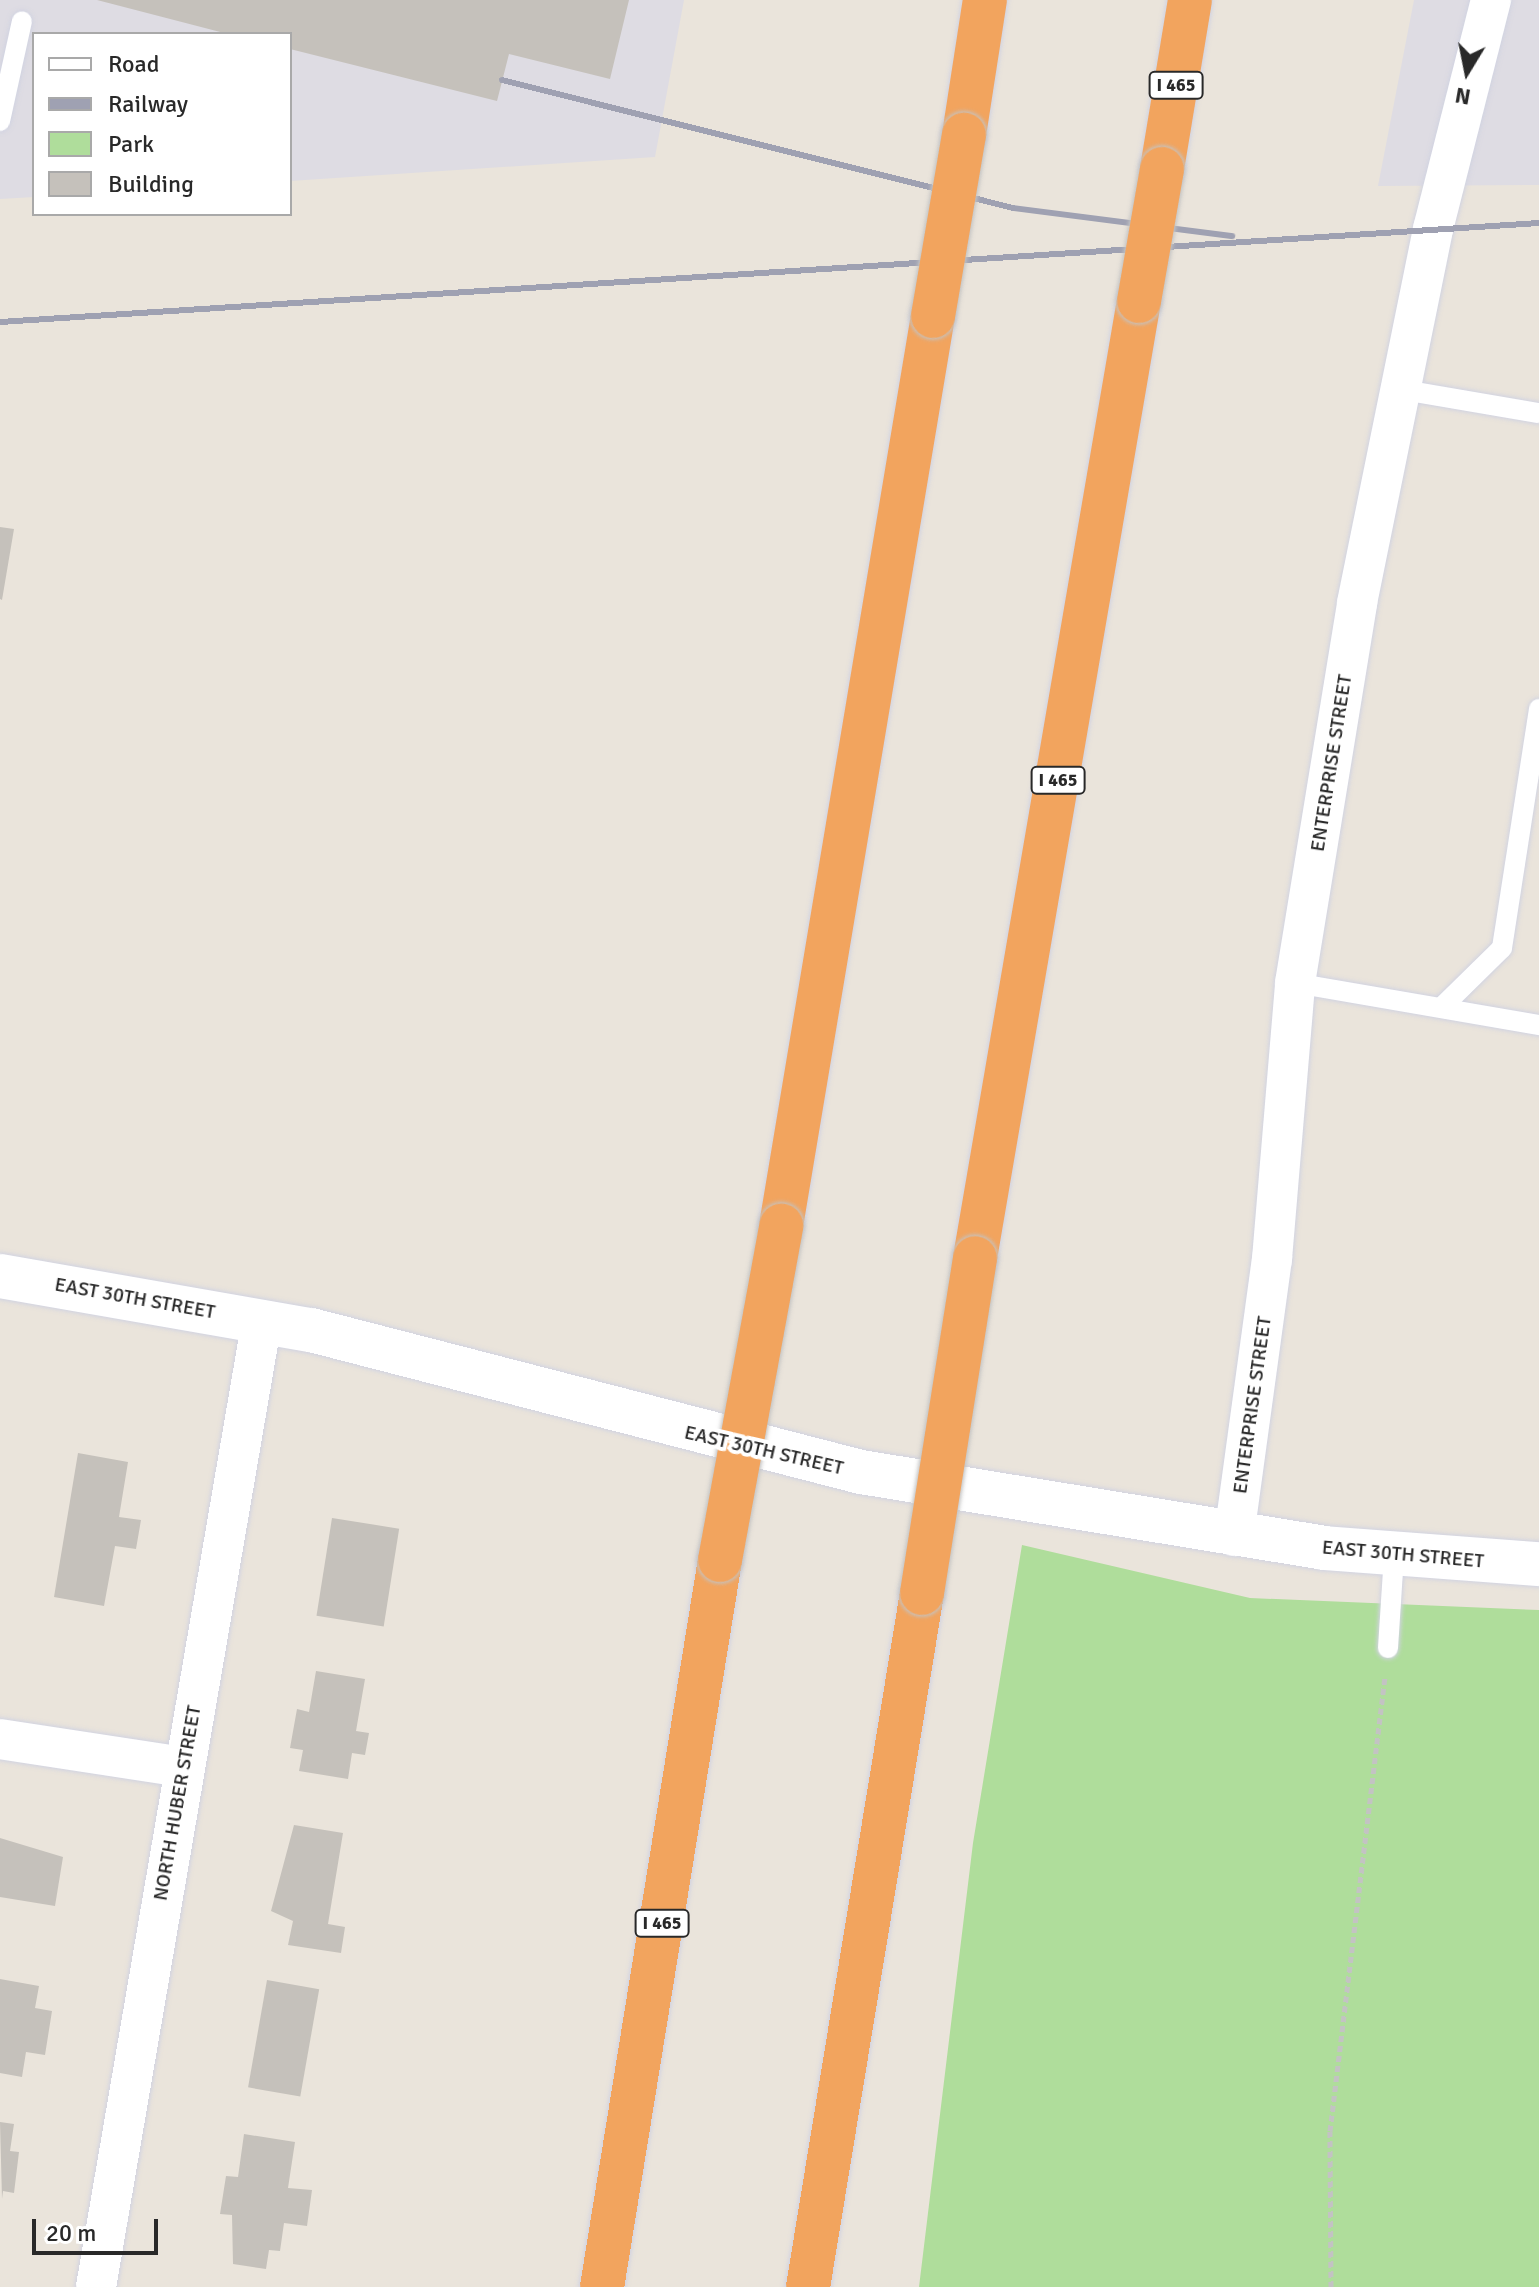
<!DOCTYPE html>
<style>
body{margin:0}
#map{position:relative;width:1539px;height:2287px;overflow:hidden;background:#eae4db;font-family:Signika,sans-serif}
div>[style]{position:absolute}
.industrial>*{inset:0;background:#dedce3}
.green>*{inset:0;background:#afdd9b}
.building>*{inset:0;background:#c5c1bb;transform-origin:0 0}
.path>*{height:5px;margin-top:-2.5px;transform-origin:0;background:repeating-linear-gradient(90deg,#c3c3c3 0 6px,transparent 0 10px)}
.roads{filter:drop-shadow(0 0 2px #d1d3e1) drop-shadow(0 0 2px #d1d3e1)}
.lane>*{height:20px;margin:-10px;padding:0 10px;transform-origin:10px;border-radius:10px;background:#fff}
.street>*{height:40px;margin:-20px;padding:0 20px;transform-origin:20px;border-radius:20px;background:#fff}
.secondary>*{height:44px;margin:-22px;padding:0 22px;transform-origin:22px;border-radius:22px;background:#fff}
.highway>*{height:44px;margin:-22px;padding:0 22px;transform-origin:22px;border-radius:22px;background:#f2a45e}
.rail>*{height:6px;margin:-3px;padding:0 3px;transform-origin:3px;border-radius:3px;background:#9fa1b2}
.bridges{filter:drop-shadow(0 0 2px #c3c3c3) drop-shadow(0 0 2px #c3c3c3)}
.highway-bridge>*{height:44px;margin:-22px;padding:0 22px;transform-origin:22px;border-radius:22px;background:#f2a45e}
span{translate:-50% -50%;white-space:nowrap;text-align:center;line-height:1.15;-webkit-text-stroke:8px #fff;paint-order:stroke}
.shield-label span{padding:2px 6px;background:#fff;border:2px solid;border-radius:6px;-webkit-text-stroke-width:0}
.shield-label{font-size:18px;color:#292929;font-weight:700}
.street-label{font-size:20px;color:#292929}
.legend{position:absolute;left:32px;top:32px;width:260px;height:184px;box-sizing:border-box;background:#fff;border:2px solid #a9a9a9;margin:0;padding:10px 14px;list-style:none;font-size:24px;color:#292929}
.legend li{display:flex;align-items:center;gap:16px;height:40px}
.legend b{width:40px;border:2px solid #a9a9a9}
.north{position:absolute;left:1427px;top:32px;width:80px;height:80px;-webkit-text-stroke:6px #fff;paint-order:stroke;rotate:190deg;font-size:22px;font-weight:700;line-height:32px;text-align:center;color:#292929}
.north::after{content:'';display:block;margin:auto;width:28px;height:36px;background:#292929;clip-path:polygon(50% 0,100% 100%,50% 72%,0 100%)}
.scale{position:absolute;left:32px;top:2219px;width:126px;height:36px;box-sizing:border-box;border:4px solid #292929;border-top:0;padding-left:10px;font-size:24px;line-height:28px;white-space:nowrap;color:#292929;-webkit-text-stroke:6px #fff;paint-order:stroke}
</style>
<div id="map">
<div class="industrial">
<i style="clip-path:polygon(0 0,684px 0,655px 157px,290px 181px,290px 34px,34px 34px,34px 197px,0 199px)"></i>
<i style="clip-path:polygon(1414px 0,1539px 0,1539px 185px,1378px 186px)"></i>
</div>
<div class="green">
<i style="clip-path:polygon(1022px 1545px,1250px 1598px,1539px 1610px,1539px 2287px,919px 2287px,973px 1843px)"></i>
</div>
<div class="building">
<i style="clip-path:polygon(97px 0,629px 0,610px 79px,509px 54px,497px 101px,290px 49px,290px 34px,228px 34px)"></i>
<i style="clip-path:polygon(0 527px,14px 529px,2px 600px,0 599px)"></i>
<i style="clip-path:polygon(78px 1453px,128px 1462px,119px 1517px,141px 1520px,136px 1549px,115px 1546px,104px 1606px,54px 1597px)"></i>
<i style="left:332px;top:1518px;width:68px;height:99px;rotate:9deg"></i>
<i style="clip-path:polygon(316px 1671px,365px 1679px,356px 1731px,369px 1733px,365px 1755px,352px 1753px,348px 1779px,299px 1771px,303px 1750px,290px 1748px,297px 1709px,309px 1712px)"></i>
<i style="clip-path:polygon(294px 1825px,343px 1833px,328px 1924px,345px 1927px,341px 1953px,288px 1945px,293px 1921px,271px 1911px)"></i>
<i style="clip-path:polygon(0 1838px,63px 1857px,55px 1906px,0 1897px)"></i>
<i style="clip-path:polygon(0 1979px,39px 1986px,35px 2008px,52px 2011px,45px 2055px,26px 2052px,22px 2077px,0 2073px)"></i>
<i style="left:267px;top:1980px;width:53px;height:109px;rotate:10deg"></i>
<i style="clip-path:polygon(0 2122px,14px 2124px,10px 2151px,19px 2152px,14px 2193px,3px 2191px,2px 2199px)"></i>
<i style="clip-path:polygon(244px 2134px,295px 2142px,288px 2188px,312px 2190px,307px 2226px,284px 2223px,280px 2251px,269px 2250px,266px 2269px,233px 2264px,232px 2215px,220px 2214px,226px 2176px,238px 2177px)"></i>
</div>
<div class="path">
<i style="left:1331px;top:2287px;width:156px;rotate:-90.4deg"></i>
<i style="left:1330px;top:2131px;width:457px;rotate:-83.1deg"></i>
</div>
<div class="roads">
<div class="lane">
<i style="left:0;top:121px;width:102px;rotate:-77.6deg"></i>
<i style="left:1398px;top:389px;width:143px;rotate:9.7deg"></i>
<i style="left:1295px;top:983px;width:248px;rotate:9.8deg"></i>
<i style="left:1442px;top:1007px;width:84px;rotate:-44.5deg"></i>
<i style="left:1502px;top:948px;width:242px;rotate:-81.2deg"></i>
<i style="left:1388px;top:1648px;width:92px;rotate:-86.3deg"></i>
</div>
<div class="street">
<i style="left:1234px;top:1536px;width:280px;rotate:-82.2deg"></i>
<i style="left:1272px;top:1259px;width:277px;rotate:-85.2deg"></i>
<i style="left:1295px;top:983px;width:385px;rotate:-80.7deg"></i>
<i style="left:1357px;top:603px;width:382px;rotate:-78.5deg"></i>
<i style="left:1433px;top:229px;width:236px;rotate:-75.8deg"></i>
<i style="left:0;top:1739px;width:184px;rotate:8.7deg"></i>
<i style="left:96px;top:2287px;width:981px;rotate:-80.26deg"></i>
</div>
<div class="secondary">
<i style="left:0;top:1276px;width:316px;rotate:9.9deg"></i>
<i style="left:311px;top:1330px;width:568px;rotate:14.48deg"></i>
<i style="left:861px;top:1472px;width:469px;rotate:9.3deg"></i>
<i style="left:1324px;top:1548px;width:216px;rotate:4.3deg"></i>
</div>
<div class="highway">
<i style="left:964px;top:135px;width:137px;rotate:-81.2deg"></i>
<i style="left:1162px;top:169px;width:171px;rotate:-80.6deg"></i>
<i style="left:781px;top:1226px;width:923px;rotate:-80.52deg"></i>
<i style="left:975px;top:1258px;width:971px;rotate:-80.28deg"></i>
<i style="left:602px;top:2287px;width:737px;rotate:-80.78deg"></i>
<i style="left:808px;top:2287px;width:703px;rotate:-80.67deg"></i>
</div>
</div>
<div class="rail">
<i style="left:502px;top:80px;width:527px;rotate:14.06deg"></i>
<i style="left:1013px;top:208px;width:221px;rotate:7.3deg"></i>
<i style="left:0;top:322px;width:1542px;rotate:-3.68deg"></i>
</div>
<div class="bridges">
<div class="highway-bridge">
<i style="left:1139px;top:301px;width:134px;rotate:-80.1deg"></i>
<i style="left:933px;top:316px;width:184px;rotate:-80.3deg"></i>
<i style="left:720px;top:1560px;width:340px;rotate:-79.6deg"></i>
<i style="left:922px;top:1593px;width:339px;rotate:-81deg"></i>
</div>
</div>
<div class="shield-label">
<span style="left:1176px;top:85px">I 465</span>
<span style="left:1058px;top:780px">I 465</span>
<span style="left:662px;top:1923px">I 465</span>
</div>
<div class="street-label">
<span style="left:1331px;top:763px;rotate:-81deg">ENTERPRISE STREET</span>
<span style="left:135px;top:1298px;rotate:10deg">EAST 30TH STREET</span>
<span style="left:1252px;top:1405px;rotate:-82deg">ENTERPRISE STREET</span>
<span style="left:764px;top:1450px;rotate:13deg">EAST 30TH STREET</span>
<span style="left:1403px;top:1554px;rotate:5deg">EAST 30TH STREET</span>
<span style="left:177px;top:1803px;rotate:-80deg">NORTH HUBER STREET</span>
</div>
<ul class="legend">
<li><b style="height:10px;background:#fff"></b>Road</li>
<li><b style="height:10px;background:#9fa1b2"></b>Railway</li>
<li><b style="height:22px;background:#afdd9b"></b>Park</li>
<li><b style="height:22px;background:#c5c1bb"></b>Building</li>
</ul>
<div class="north">N</div>
<div class="scale">20 m</div>
</div>
